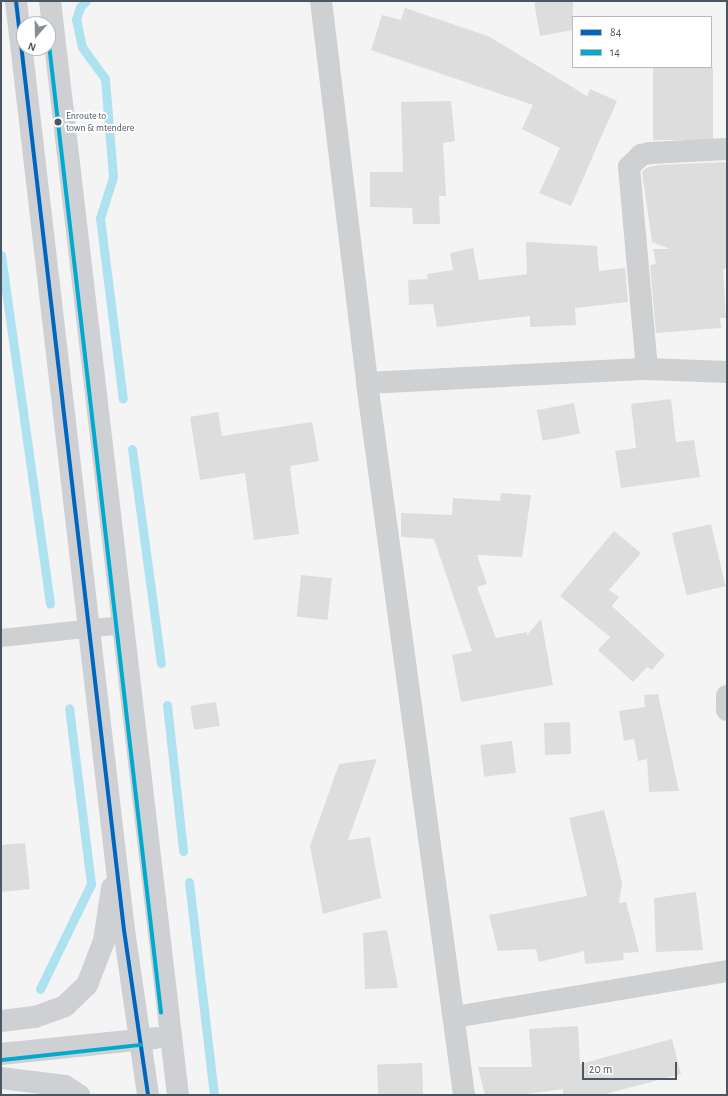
<!DOCTYPE html>
<style>
body{margin:0}
#map{position:relative;width:728px;height:1096px;overflow:hidden;background:#f4f4f4;font-family:"Alegreya Sans",sans-serif}
div>[style]{position:absolute}
.stream>*{height:9px;margin:-4.5px;padding:0 4.5px;transform-origin:4.5px;border-radius:4.5px;background:#aee2f0}
.building>*{inset:0;background:#ddddde;transform-origin:0 0}
.lane>*{height:18px;margin:-9px;padding:0 9px;transform-origin:9px;border-radius:9px;background:#ced0d2}
.street>*{height:22px;margin:-11px;padding:0 11px;transform-origin:11px;border-radius:11px;background:#ced0d2}
.secondary>*{height:22px;margin:-11px;padding:0 11px;transform-origin:11px;border-radius:11px;background:#ced0d4}
.bus-1>*{height:4px;margin:-2px;padding:0 2px;transform-origin:2px;border-radius:2px;background:#0065bd}
.bus-2>*{height:4px;margin:-2px;padding:0 2px;transform-origin:2px;border-radius:2px;background:#00a9ce}
.dots>*{width:11px;height:11px;translate:-50% -50%;box-sizing:border-box;border:2px solid #fff;border-radius:50%}
span{translate:-50% -50%;white-space:nowrap;text-align:center;line-height:1.15;-webkit-text-stroke:4px #fff;paint-order:stroke}
.bus-label{font-size:10px;color:#4a5661}
.left{translate:0 -50%;text-align:left}
.frame{position:absolute;inset:0;border:2px solid #4a5661;pointer-events:none}
.legend{position:absolute;left:572px;top:16px;width:140px;height:52px;box-sizing:border-box;background:#fff;border:1px solid #b7bbc0;margin:0;padding:5px 7px;list-style:none;font-size:12px;color:#4a5661}
.legend li{display:flex;align-items:center;gap:8px;height:20px}
.legend b{width:20px;border:1px solid #b7bbc0}
.north{position:absolute;left:16px;top:16px;width:40px;height:40px;box-sizing:border-box;background:#fff;border:1px solid #b7bbc0;border-radius:50%;rotate:200deg;font-size:11px;font-weight:700;line-height:16px;text-align:center;color:#4a5661}
.north::after{content:'';display:block;margin:auto;width:14px;height:18px;background:#868d94;clip-path:polygon(50% 0,100% 100%,50% 72%,0 100%)}
.scale{position:absolute;left:582px;top:1062px;width:95px;height:18px;box-sizing:border-box;border:2px solid #4a5661;border-top:0;padding-left:5px;font-size:12px;line-height:14px;white-space:nowrap;color:#4a5661;-webkit-text-stroke:3px #fff;paint-order:stroke}
</style>
<div id="map">
<div class="stream">
<i style="left:86px;top:1px;width:8px;rotate:135deg"></i>
<i style="left:80px;top:7px;width:13px;rotate:108deg"></i>
<i style="left:76px;top:19px;width:29px;rotate:78deg"></i>
<i style="left:82px;top:47px;width:39px;rotate:54deg"></i>
<i style="left:105px;top:79px;width:98px;rotate:85.3deg"></i>
<i style="left:113px;top:177px;width:43px;rotate:107.6deg"></i>
<i style="left:100px;top:218px;width:182px;rotate:82.8deg"></i>
<i style="left:1px;top:255px;width:352px;rotate:82deg"></i>
<i style="left:132px;top:449px;width:216px;rotate:82.3deg"></i>
<i style="left:167px;top:705px;width:147px;rotate:83.7deg"></i>
<i style="left:189px;top:882px;width:214px;rotate:83.3deg"></i>
<i style="left:40px;top:989px;width:117px;rotate:-64.1deg"></i>
<i style="left:91px;top:884px;width:177px;rotate:-97.1deg"></i>
</div>
<div class="building">
<i style="clip-path:polygon(534px 1px,573px 1px,573px 30px,540px 36px)"></i>
<i style="clip-path:polygon(405px 8px,488px 36px,587px 96px,590px 89px,617px 101px,571px 206px,539px 193px,560px 148px,522px 129px,533px 105px,371px 50px,382px 15px,401px 20px)"></i>
<i style="left:653px;top:67px;width:60px;height:73px"></i>
<i style="clip-path:polygon(451px 101px,455px 141px,443px 143px,446px 196px,439px 196px,440px 224px,413px 224px,412px 208px,370px 207px,370px 172px,403px 172px,401px 102px)"></i>
<i style="clip-path:polygon(727px 162px,727px 268px,723px 269px,726px 318px,720px 318px,721px 328px,656px 333px,650px 265px,656px 264px,653px 249px,670px 249px,652px 242px,642px 172px,646px 168px,658px 165px)"></i>
<i style="clip-path:polygon(526px 242px,597px 246px,599px 271px,625px 268px,628px 302px,575px 308px,576px 325px,530px 327px,530px 316px,437px 327px,433px 304px,409px 305px,408px 280px,428px 279px,427px 274px,453px 270px,450px 253px,473px 248px,479px 280px,527px 274px)"></i>
<i style="clip-path:polygon(671px 399px,676px 442px,694px 440px,700px 477px,621px 488px,615px 451px,636px 448px,631px 404px)"></i>
<i style="left:574px;top:403px;width:31px;height:38px;rotate:79deg"></i>
<i style="clip-path:polygon(218px 412px,222px 436px,312px 422px,319px 461px,290px 466px,299px 534px,254px 540px,245px 473px,200px 480px,190px 417px)"></i>
<i style="clip-path:polygon(501px 493px,531px 495px,522px 557px,477px 555px,487px 584px,477px 587px,496px 638px,527px 632px,527px 635px,541px 619px,553px 685px,461px 702px,452px 655px,472px 651px,434px 539px,401px 537px,401px 513px,452px 515px,453px 498px,500px 501px)"></i>
<i style="left:711px;top:524px;width:64px;height:40px;rotate:77deg"></i>
<i style="clip-path:polygon(614px 531px,641px 553px,609px 590px,619px 597px,612px 606px,665px 655px,652px 670px,647px 667px,633px 682px,598px 650px,610px 637px,560px 596px)"></i>
<i style="left:301px;top:575px;width:31px;height:42px;rotate:6deg"></i>
<i style="clip-path:polygon(658px 694px,679px 791px,649px 792px,647px 759px,638px 761px,634px 739px,624px 741px,619px 711px,645px 707px,644px 695px)"></i>
<i style="left:216px;top:702px;width:24px;height:26px;rotate:81deg"></i>
<i style="left:570px;top:722px;width:32px;height:26px;rotate:88deg"></i>
<i style="left:512px;top:741px;width:32px;height:32px;rotate:83deg"></i>
<i style="clip-path:polygon(377px 759px,348px 840px,370px 837px,381px 898px,323px 914px,310px 846px,339px 764px)"></i>
<i style="clip-path:polygon(604px 810px,622px 883px,619px 903px,626px 902px,639px 952px,623px 953px,624px 960px,585px 964px,584px 951px,539px 962px,536px 949px,498px 951px,489px 915px,587px 896px,569px 818px)"></i>
<i style="clip-path:polygon(25px 843px,30px 889px,1px 892px,1px 845px)"></i>
<i style="clip-path:polygon(696px 892px,703px 950px,656px 952px,654px 898px)"></i>
<i style="clip-path:polygon(387px 930px,398px 988px,365px 989px,363px 933px)"></i>
<i style="clip-path:polygon(578px 1026px,580px 1064px,672px 1039px,681px 1074px,602px 1095px,563px 1095px,563px 1089px,518px 1095px,485px 1095px,478px 1067px,532px 1067px,529px 1029px)"></i>
<i style="left:422px;top:1063px;width:32px;height:45px;rotate:88deg"></i>
</div>
<div class="lane">
<i style="left:1px;top:638px;width:122px;rotate:-6.1deg"></i>
</div>
<div class="street">
<i style="left:321px;top:1px;width:385px;rotate:83.1deg"></i>
<i style="left:367px;top:383px;width:719px;rotate:82.24deg"></i>
<i style="left:647px;top:369px;width:203px;rotate:-95.1deg"></i>
<i style="left:629px;top:167px;width:17px;rotate:-45deg"></i>
<i style="left:641px;top:155px;width:9px;rotate:-13deg"></i>
<i style="left:650px;top:153px;width:77px;rotate:-3deg"></i>
<i style="left:367px;top:383px;width:280px;rotate:-2.9deg"></i>
<i style="left:647px;top:369px;width:80px;rotate:2.1deg"></i>
<i style="left:727px;top:696px;width:14px;rotate:90deg"></i>
<i style="left:455px;top:1017px;width:276px;rotate:-9.6deg"></i>
</div>
<div class="secondary">
<i style="left:16px;top:1px;width:935px;rotate:83.37deg"></i>
<i style="left:124px;top:930px;width:167px;rotate:81.7deg"></i>
<i style="left:50px;top:1px;width:1101px;rotate:83.33deg"></i>
<i style="left:1px;top:1021px;width:34px;rotate:-7deg"></i>
<i style="left:35px;top:1017px;width:32px;rotate:-20deg"></i>
<i style="left:65px;top:1006px;width:30px;rotate:-44deg"></i>
<i style="left:87px;top:985px;width:47px;rotate:-68.9deg"></i>
<i style="left:104px;top:941px;width:54px;rotate:-81.4deg"></i>
<i style="left:1px;top:1054px;width:155px;rotate:-5.9deg"></i>
<i style="left:1px;top:1078px;width:64px;rotate:7.1deg"></i>
<i style="left:65px;top:1086px;width:17px;rotate:33deg"></i>
</div>
<div class="bus-1">
<i style="left:16px;top:1px;width:935px;rotate:83.37deg"></i>
<i style="left:124px;top:930px;width:167px;rotate:81.7deg"></i>
</div>
<div class="bus-2">
<i style="left:48px;top:36px;width:983px;rotate:83.4deg"></i>
<i style="left:2px;top:1060px;width:140px;rotate:-6.2deg"></i>
</div>
<div class="dots">
<i style="left:58px;top:122px;background:#4a5661"></i>
</div>
<div class="bus-label">
<span class="left" style="left:66px;top:122px">Enroute to<br>town &amp; mtendere</span>
</div>
<div class="frame"></div>
<ul class="legend">
<li><b style="height:5px;background:#0065bd"></b>84</li>
<li><b style="height:5px;background:#00a9ce"></b>14</li>
</ul>
<div class="north">N</div>
<div class="scale">20 m</div>
</div>
